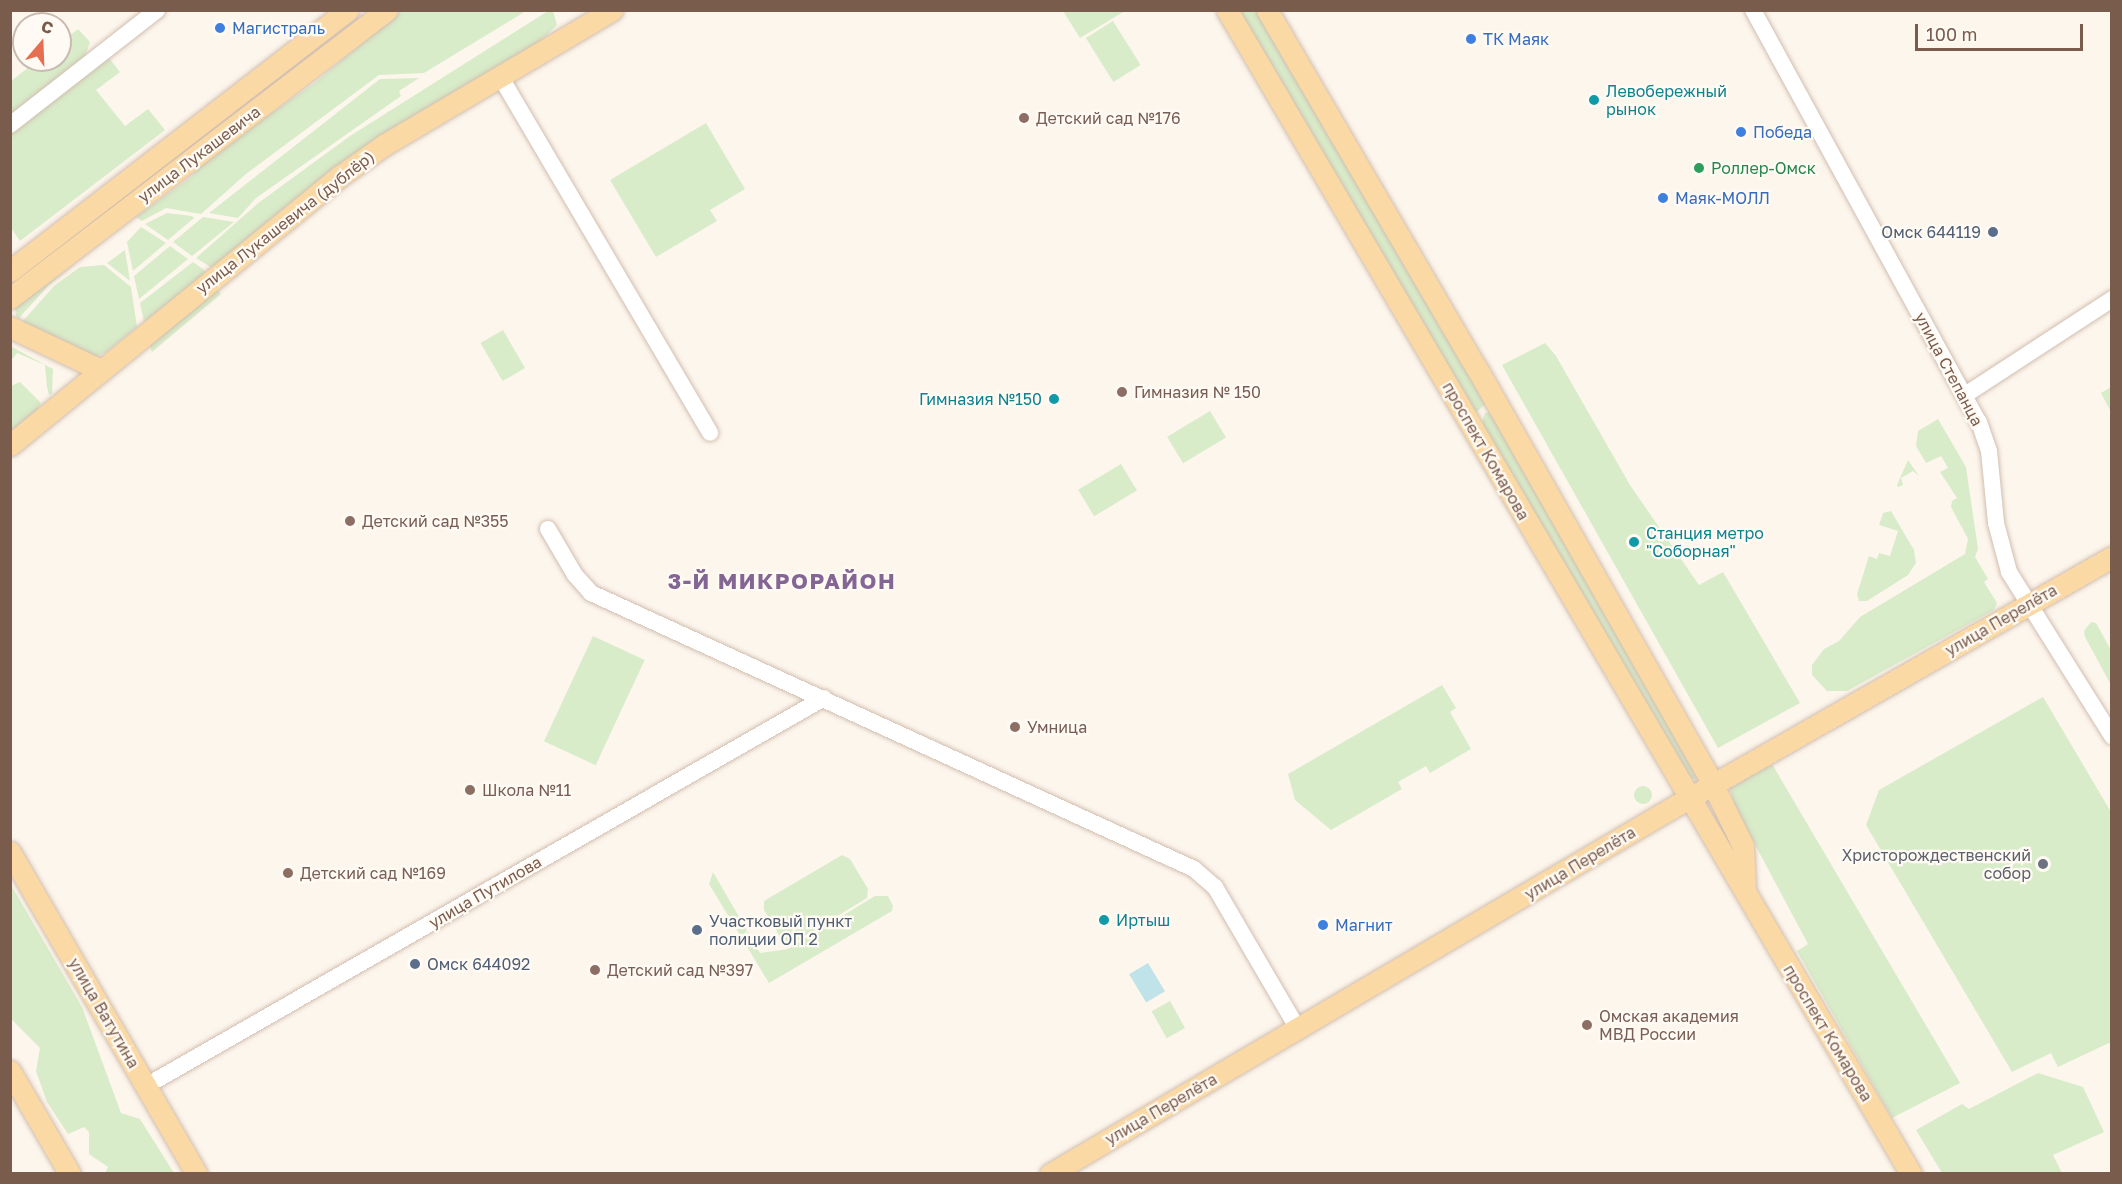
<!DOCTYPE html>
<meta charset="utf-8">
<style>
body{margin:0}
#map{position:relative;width:2122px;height:1184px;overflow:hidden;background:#fdf6ec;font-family:"Golos Text",sans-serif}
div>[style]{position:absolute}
.green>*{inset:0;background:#d8ecc9;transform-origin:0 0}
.round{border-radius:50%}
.water>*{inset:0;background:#bfe3e8;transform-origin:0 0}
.roads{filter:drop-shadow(0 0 2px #d1beb0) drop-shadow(0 0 2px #d1beb0)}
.minor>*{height:16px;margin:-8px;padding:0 8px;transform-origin:8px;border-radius:8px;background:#fff}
.major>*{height:21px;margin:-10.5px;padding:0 10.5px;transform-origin:10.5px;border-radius:10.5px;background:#fbd9a5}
.dots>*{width:16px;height:16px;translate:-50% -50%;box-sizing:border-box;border:3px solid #fffaf3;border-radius:50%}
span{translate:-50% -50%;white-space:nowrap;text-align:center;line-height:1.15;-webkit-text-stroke:4.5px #fffaf3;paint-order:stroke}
.shop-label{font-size:16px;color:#366cbe}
.left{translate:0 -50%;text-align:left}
.culture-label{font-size:16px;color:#0d838f}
.right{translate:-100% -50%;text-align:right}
.education-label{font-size:16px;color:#785e54}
.street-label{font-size:16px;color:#7a5c4d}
.leisure-label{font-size:16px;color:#27864d}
.service-label{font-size:16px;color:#4e5e75}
.worship-label{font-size:16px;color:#5b616d}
.district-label{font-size:22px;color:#846695;font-weight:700;letter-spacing:1.5px}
.frame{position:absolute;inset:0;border:12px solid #7a5c4d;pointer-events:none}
.north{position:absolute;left:12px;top:12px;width:60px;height:60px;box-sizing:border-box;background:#fffaf3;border:2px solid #cabbb1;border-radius:50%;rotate:19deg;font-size:16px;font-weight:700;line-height:24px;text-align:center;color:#7a5c4d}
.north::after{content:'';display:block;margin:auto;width:21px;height:27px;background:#e76f51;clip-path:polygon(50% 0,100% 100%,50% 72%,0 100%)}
.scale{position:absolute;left:1915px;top:24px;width:168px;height:27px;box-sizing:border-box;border:3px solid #7a5c4d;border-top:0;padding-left:8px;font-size:18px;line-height:21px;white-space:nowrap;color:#7a5c4d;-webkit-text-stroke:4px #fffaf3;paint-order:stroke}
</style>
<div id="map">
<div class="green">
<i style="clip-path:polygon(401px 11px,526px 11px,424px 73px,379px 75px,246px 174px,201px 214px,166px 208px,142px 221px,136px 217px,191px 177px,210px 156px,313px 84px)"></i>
<i style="clip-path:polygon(548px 11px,553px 11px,557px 25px,536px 46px,212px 268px,196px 258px,257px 204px,350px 136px)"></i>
<i style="clip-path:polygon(1063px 11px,1125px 11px,1080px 38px)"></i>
<i style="clip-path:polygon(1237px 11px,1260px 11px,1486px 404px,1474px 414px)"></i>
<i style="left:1113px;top:21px;width:52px;height:32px;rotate:58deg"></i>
<i style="clip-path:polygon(78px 29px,90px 42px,85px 57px,11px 114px,11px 81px,38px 60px,60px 60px,60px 43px)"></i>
<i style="clip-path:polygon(106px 54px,120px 72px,96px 90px,125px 126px,148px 109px,165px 130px,20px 241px,11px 228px,11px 127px)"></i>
<i style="clip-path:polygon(419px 78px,399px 91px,401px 96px,256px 198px,238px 218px,209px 213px,380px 79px)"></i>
<i style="clip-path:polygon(706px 123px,745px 189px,710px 210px,717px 221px,656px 257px,610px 180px)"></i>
<i style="clip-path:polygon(167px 213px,192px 216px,194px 218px,168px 240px,145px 224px)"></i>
<i style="clip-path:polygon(203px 217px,234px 222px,192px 256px,173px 242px)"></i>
<i style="clip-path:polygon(141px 227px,166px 243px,133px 271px,127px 242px)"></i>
<i style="clip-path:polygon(170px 246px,188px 259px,139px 299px,134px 276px)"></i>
<i style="clip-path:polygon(125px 250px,130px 281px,107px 263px)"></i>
<i style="clip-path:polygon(193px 262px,207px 272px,144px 322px,140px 303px)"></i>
<i style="clip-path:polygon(76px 264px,49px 285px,19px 318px,16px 316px,15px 307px)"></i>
<i style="clip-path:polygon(104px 265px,131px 287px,137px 327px,106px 352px,95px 357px,22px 322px,54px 286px,80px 267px)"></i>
<i style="clip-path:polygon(215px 287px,221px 294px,152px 352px,148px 341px)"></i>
<i style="left:503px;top:330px;width:44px;height:26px;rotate:60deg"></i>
<i style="clip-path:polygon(1545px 343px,1556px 356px,1630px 485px,1699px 585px,1723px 572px,1800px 703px,1718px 748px,1502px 365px)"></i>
<i style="clip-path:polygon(10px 346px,53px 369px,52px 394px,49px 395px,47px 387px,45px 365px,17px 353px,11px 361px)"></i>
<i style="clip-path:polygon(20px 382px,41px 403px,37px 411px,11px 432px,11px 386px)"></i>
<i style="clip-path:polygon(2111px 387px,2111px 412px,2101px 393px)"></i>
<i style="left:1210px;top:411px;width:31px;height:50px;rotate:59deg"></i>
<i style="clip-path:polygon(1491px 412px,1698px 777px,1696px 779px,1690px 778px,1481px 425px,1485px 413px)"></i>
<i style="clip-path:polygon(1938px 419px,1966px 467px,1978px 549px,1975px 557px,1988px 579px,1984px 582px,1997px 603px,1994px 610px,1847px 691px,1827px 691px,1812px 675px,1812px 665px,1824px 649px,1839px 641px,1860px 617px,1965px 554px,1968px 539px,1951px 507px,1952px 501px,1957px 498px,1940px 472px,1948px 468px,1941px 456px,1926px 463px,1916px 446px,1918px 431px)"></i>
<i style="clip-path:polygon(1908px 460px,1919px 476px,1913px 471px,1901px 478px,1903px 485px,1898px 487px,1897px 485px)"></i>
<i style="left:1121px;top:464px;width:31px;height:50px;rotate:59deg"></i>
<i style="clip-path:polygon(1891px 511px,1914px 550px,1916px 563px,1908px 575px,1867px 601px,1859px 601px,1857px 594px,1869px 556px,1877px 559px,1879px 553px,1890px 556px,1898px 531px,1879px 525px,1883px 513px)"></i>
<i style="clip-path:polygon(2091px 622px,2096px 623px,2111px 650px,2111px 685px,2085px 637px,2084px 631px)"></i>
<i style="left:593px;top:636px;width:57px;height:116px;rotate:25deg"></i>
<i style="clip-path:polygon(1442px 685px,1456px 708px,1450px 712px,1471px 749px,1430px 773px,1426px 766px,1398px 782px,1402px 789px,1331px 830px,1295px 800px,1288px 774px)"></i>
<i style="clip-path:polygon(2043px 697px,2111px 812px,2111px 1042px,2058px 1067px,2051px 1053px,2012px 1072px,1866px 825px,1879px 790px)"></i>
<i style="clip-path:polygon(1772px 764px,1960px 1083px,1892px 1118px,1797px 951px,1808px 944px,1735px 807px,1730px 788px)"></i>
<i class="round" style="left:1634px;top:786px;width:18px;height:18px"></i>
<i style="clip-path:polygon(842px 855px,850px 859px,868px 889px,867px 898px,793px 943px,783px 942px,764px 910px,764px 901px)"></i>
<i style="clip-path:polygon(713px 872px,760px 953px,788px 949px,875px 896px,888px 896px,893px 906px,892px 911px,769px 983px,709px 884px)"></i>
<i style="clip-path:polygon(11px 885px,82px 1007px,121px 1113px,140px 1119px,174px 1173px,105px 1173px,108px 1167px,89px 1154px,89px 1132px,84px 1127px,68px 1134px,47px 1102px,36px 1071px,40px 1048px,11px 1019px)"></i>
<i style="left:1170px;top:1001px;width:31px;height:21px;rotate:61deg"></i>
<i style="clip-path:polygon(2038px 1073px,2083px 1087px,2104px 1132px,2053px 1155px,2062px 1173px,1942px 1173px,1916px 1130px,1962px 1104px,1969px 1109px)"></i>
</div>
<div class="water">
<i style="left:1148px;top:963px;width:33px;height:22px;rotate:59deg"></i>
</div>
<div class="roads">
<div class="minor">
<i style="left:1753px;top:10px;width:470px;rotate:61.3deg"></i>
<i style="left:1979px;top:422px;width:31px;rotate:71deg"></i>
<i style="left:1989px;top:451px;width:72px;rotate:84.4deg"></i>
<i style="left:1996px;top:523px;width:51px;rotate:75.1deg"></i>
<i style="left:2009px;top:572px;width:194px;rotate:57.9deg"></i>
<i style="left:500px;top:76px;width:414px;rotate:59.5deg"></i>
<i style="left:10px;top:125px;width:187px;rotate:-38deg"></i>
<i style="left:1965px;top:395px;width:176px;rotate:-33.1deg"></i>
<i style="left:548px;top:529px;width:53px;rotate:59.6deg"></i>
<i style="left:575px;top:575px;width:24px;rotate:48deg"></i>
<i style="left:591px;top:593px;width:663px;rotate:24.59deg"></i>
<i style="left:1194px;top:869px;width:28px;rotate:41deg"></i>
<i style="left:1215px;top:887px;width:164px;rotate:59.7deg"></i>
<i style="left:146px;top:1086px;width:781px;rotate:-29.78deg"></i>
</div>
<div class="major">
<i style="left:1227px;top:10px;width:1350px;rotate:59.56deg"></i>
<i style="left:1267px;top:10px;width:414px;rotate:59.7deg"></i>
<i style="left:1476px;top:367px;width:481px;rotate:60.4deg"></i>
<i style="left:1713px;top:785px;width:68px;rotate:63.8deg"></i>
<i style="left:1743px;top:846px;width:42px;rotate:87.3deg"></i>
<i style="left:10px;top:271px;width:427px;rotate:-37.7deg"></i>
<i style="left:10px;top:298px;width:474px;rotate:-37.4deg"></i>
<i style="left:10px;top:327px;width:101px;rotate:25.3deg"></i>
<i style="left:10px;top:445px;width:426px;rotate:-39.2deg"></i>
<i style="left:340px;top:176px;width:54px;rotate:-35.2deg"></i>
<i style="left:384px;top:145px;width:265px;rotate:-30.6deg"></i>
<i style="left:10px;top:852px;width:372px;rotate:59.9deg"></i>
<i style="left:10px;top:1071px;width:119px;rotate:59.8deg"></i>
<i style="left:1050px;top:1174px;width:719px;rotate:-30.49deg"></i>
<i style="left:1670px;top:809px;width:509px;rotate:-29.69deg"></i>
</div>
</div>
<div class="dots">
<i style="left:220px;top:28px;background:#3f7fe0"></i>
<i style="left:1471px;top:39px;background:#3f7fe0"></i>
<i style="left:1594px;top:100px;background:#0f9aa8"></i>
<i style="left:1024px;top:118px;background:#8d6e63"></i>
<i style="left:1741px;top:132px;background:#3f7fe0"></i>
<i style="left:1699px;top:168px;background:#2e9e5b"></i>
<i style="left:1663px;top:198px;background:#3f7fe0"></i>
<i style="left:1993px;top:232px;background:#5c6f8a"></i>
<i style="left:1122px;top:392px;background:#8d6e63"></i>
<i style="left:1054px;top:399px;background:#0f9aa8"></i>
<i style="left:350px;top:521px;background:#8d6e63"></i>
<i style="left:1634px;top:542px;background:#0f9aa8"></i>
<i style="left:1015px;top:727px;background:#8d6e63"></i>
<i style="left:470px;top:790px;background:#8d6e63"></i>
<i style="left:2043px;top:864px;background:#6b7280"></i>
<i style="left:288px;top:873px;background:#8d6e63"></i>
<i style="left:1104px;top:920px;background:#0f9aa8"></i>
<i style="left:1323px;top:925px;background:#3f7fe0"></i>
<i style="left:697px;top:930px;background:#5c6f8a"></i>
<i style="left:415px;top:964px;background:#5c6f8a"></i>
<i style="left:595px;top:970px;background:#8d6e63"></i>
<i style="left:1587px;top:1025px;background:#8d6e63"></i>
</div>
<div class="shop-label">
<span class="left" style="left:232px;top:28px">Магистраль</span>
<span class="left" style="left:1483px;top:39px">ТК Маяк</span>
<span class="left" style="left:1753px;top:132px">Победа</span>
<span class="left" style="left:1675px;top:198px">Маяк-МОЛЛ</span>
<span class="left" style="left:1335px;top:925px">Магнит</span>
</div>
<div class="culture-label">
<span class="left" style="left:1606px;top:100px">Левобережный<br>рынок</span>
<span class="right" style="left:1042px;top:399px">Гимназия №150</span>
<span class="left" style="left:1646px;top:542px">Станция метро<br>"Соборная"</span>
<span class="left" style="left:1116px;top:920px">Иртыш</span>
</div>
<div class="education-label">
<span class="left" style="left:1036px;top:118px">Детский сад №176</span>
<span class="left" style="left:1134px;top:392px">Гимназия № 150</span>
<span class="left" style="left:362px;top:521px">Детский сад №355</span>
<span class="left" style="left:1027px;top:727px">Умница</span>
<span class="left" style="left:482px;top:790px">Школа №11</span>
<span class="left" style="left:300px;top:873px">Детский сад №169</span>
<span class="left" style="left:607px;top:970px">Детский сад №397</span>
<span class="left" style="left:1599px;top:1025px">Омская академия<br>МВД России</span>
</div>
<div class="street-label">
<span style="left:199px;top:154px;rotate:-37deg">улица Лукашевича</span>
<span style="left:285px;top:222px;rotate:-38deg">улица Лукашевича (дублёр)</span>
<span style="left:1949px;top:369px;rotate:62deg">улица Степанца</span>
<span style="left:1486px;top:451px;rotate:60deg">проспект Комарова</span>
<span style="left:2001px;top:620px;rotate:-30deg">улица Перелёта</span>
<span style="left:1580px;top:863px;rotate:-31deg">улица Перелёта</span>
<span style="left:485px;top:892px;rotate:-30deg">улица Путилова</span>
<span style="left:104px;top:1013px;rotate:60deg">улица Ватутина</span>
<span style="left:1828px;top:1033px;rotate:59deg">проспект Комарова</span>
<span style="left:1161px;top:1109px;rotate:-30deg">улица Перелёта</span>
</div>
<div class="leisure-label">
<span class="left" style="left:1711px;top:168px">Роллер-Омск</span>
</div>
<div class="service-label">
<span class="right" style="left:1981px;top:232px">Омск 644119</span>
<span class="left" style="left:709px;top:930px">Участковый пункт<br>полиции ОП 2</span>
<span class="left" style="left:427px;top:964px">Омск 644092</span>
</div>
<div class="worship-label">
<span class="right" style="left:2031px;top:864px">Христорождественский<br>собор</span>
</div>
<div class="district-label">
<span style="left:782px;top:581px">3-Й МИКРОРАЙОН</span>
</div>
<div class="frame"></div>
<div class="north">С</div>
<div class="scale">100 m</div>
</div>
